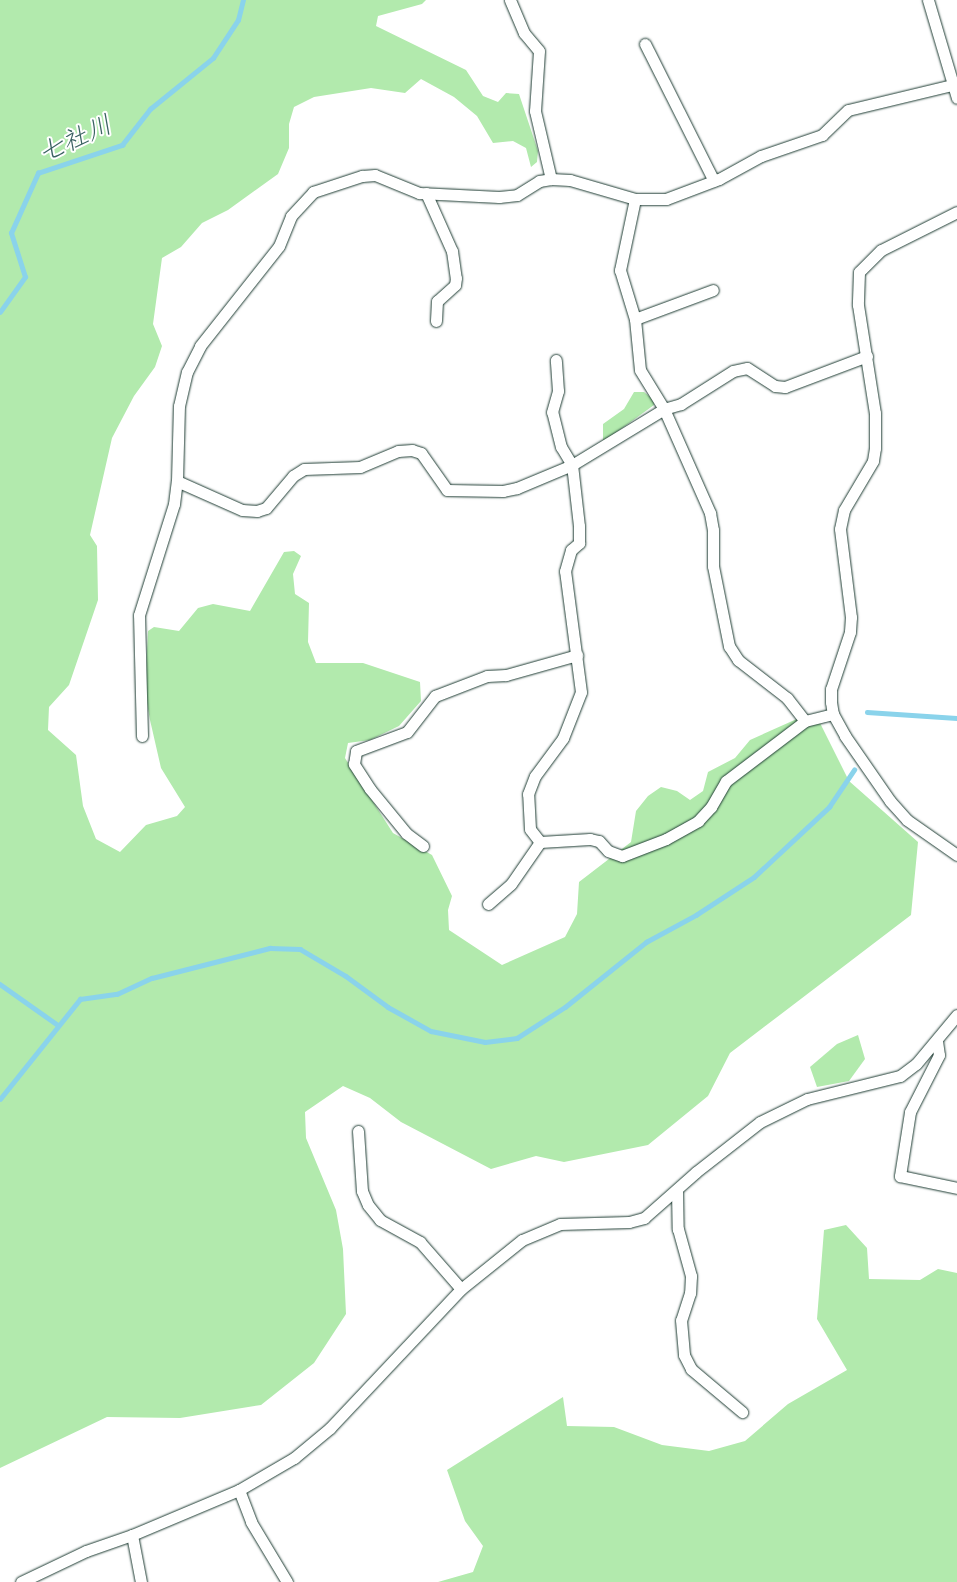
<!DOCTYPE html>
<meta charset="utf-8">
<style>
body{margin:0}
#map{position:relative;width:957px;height:1582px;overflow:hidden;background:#fff;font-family:Caveat,"Klee One",sans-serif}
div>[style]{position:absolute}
.green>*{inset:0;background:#b2eaad}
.stream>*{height:4.5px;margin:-2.25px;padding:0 2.25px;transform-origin:2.25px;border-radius:2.25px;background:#8ad3eb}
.roads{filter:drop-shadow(0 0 1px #1f3d34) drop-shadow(0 0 1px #1f3d34)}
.street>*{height:11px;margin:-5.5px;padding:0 5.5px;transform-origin:5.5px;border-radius:5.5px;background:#fff}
span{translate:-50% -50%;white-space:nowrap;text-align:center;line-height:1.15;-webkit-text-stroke:4px #fff;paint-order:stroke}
.water-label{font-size:26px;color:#3a6262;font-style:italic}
</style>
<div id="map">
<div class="green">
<i style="clip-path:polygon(0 0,426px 0,422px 4px,378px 16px,376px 26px,466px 70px,483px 96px,498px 102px,506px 93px,519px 94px,538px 151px,537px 162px,531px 167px,526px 148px,513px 141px,493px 143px,477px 116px,454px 97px,421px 79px,405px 93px,371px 88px,314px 97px,294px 107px,289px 124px,289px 148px,278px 174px,228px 210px,202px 223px,181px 247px,162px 258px,153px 324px,162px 346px,155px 367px,134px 396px,112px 438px,90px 535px,97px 546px,98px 600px,69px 685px,49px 707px,48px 730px,76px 755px,83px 806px,96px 839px,120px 852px,146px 825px,177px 816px,185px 807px,161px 768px,150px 720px,145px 691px,148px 631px,154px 627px,179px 631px,198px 608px,213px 604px,250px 611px,284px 552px,294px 551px,301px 556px,293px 574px,295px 594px,309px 603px,308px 642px,316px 663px,363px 663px,420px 682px,421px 701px,399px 726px,370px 740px,348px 743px,345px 758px,393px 833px,432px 855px,452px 896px,448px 910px,449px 930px,502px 965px,565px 937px,577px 914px,579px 882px,631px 842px,636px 811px,648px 796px,661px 787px,677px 791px,690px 800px,703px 791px,708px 772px,735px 758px,750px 740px,799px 718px,818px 719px,849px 781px,918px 842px,911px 915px,730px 1053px,708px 1096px,648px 1145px,564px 1162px,536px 1156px,491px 1169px,401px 1122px,370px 1098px,343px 1086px,305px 1112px,306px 1138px,336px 1210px,343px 1249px,346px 1314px,314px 1363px,261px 1405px,180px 1418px,107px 1417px,0 1468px)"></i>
<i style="clip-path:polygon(634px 392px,644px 392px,654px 400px,654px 405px,603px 442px,603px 424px,624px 409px)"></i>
<i style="clip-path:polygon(858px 1035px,865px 1059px,849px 1081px,817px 1087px,810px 1067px,837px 1044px)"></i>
<i style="clip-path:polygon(846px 1225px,867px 1248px,869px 1279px,920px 1280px,938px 1269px,957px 1273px,957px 1582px,438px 1582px,473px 1572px,483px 1546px,465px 1521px,447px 1470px,563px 1397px,567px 1426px,614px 1427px,662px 1445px,709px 1451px,745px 1441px,788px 1404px,847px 1370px,817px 1319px,824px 1230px)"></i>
</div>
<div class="stream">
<i style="left:0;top:312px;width:43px;rotate:-54.5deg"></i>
<i style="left:25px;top:277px;width:46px;rotate:-107.7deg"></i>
<i style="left:11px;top:233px;width:66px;rotate:-65.8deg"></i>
<i style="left:38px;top:173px;width:89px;rotate:-18.4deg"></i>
<i style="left:122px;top:145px;width:46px;rotate:-52.1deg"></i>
<i style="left:150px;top:109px;width:81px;rotate:-39deg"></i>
<i style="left:213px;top:58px;width:45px;rotate:-56.7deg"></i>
<i style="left:238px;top:20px;width:21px;rotate:-76deg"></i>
<i style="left:867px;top:712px;width:90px;rotate:3.8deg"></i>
<i style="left:0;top:984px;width:71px;rotate:35.3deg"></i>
<i style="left:0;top:1099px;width:128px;rotate:-51.3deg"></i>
<i style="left:80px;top:999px;width:37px;rotate:-8deg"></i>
<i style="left:117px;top:994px;width:38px;rotate:-25deg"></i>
<i style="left:152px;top:978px;width:122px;rotate:-14.3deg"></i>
<i style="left:270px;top:948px;width:30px;rotate:2deg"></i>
<i style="left:300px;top:949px;width:53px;rotate:30.4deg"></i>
<i style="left:346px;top:976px;width:52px;rotate:36.4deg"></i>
<i style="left:388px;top:1007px;width:49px;rotate:29.2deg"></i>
<i style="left:431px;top:1031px;width:55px;rotate:11.5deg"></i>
<i style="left:485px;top:1042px;width:32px;rotate:-7deg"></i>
<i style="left:517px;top:1038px;width:57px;rotate:-32.9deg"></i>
<i style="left:565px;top:1007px;width:104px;rotate:-38.7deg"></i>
<i style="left:646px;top:942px;width:57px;rotate:-28.4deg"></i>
<i style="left:696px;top:915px;width:69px;rotate:-33.2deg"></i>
<i style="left:754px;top:877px;width:103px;rotate:-43deg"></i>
<i style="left:829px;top:807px;width:45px;rotate:-56deg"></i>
</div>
<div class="roads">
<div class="street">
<i style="left:510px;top:0;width:36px;rotate:67deg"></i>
<i style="left:524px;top:33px;width:23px;rotate:50deg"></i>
<i style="left:539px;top:51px;width:60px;rotate:93.8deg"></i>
<i style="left:535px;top:111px;width:70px;rotate:76.8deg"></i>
<i style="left:928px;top:0;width:102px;rotate:73.5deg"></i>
<i style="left:645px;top:44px;width:153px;rotate:63.3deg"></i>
<i style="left:426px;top:193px;width:64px;rotate:65.9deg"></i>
<i style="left:452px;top:251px;width:27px;rotate:82deg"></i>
<i style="left:456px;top:278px;width:7px;rotate:98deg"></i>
<i style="left:455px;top:285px;width:24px;rotate:138deg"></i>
<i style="left:437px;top:301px;width:20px;rotate:93deg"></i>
<i style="left:635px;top:199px;width:73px;rotate:101.9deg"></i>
<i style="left:620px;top:270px;width:51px;rotate:73deg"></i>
<i style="left:635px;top:319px;width:51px;rotate:84.4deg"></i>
<i style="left:640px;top:370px;width:46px;rotate:58.4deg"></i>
<i style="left:664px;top:409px;width:114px;rotate:66.1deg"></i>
<i style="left:710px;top:513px;width:17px;rotate:80deg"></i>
<i style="left:713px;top:530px;width:36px;rotate:90deg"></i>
<i style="left:713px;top:566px;width:82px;rotate:78.7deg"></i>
<i style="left:729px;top:646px;width:17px;rotate:57deg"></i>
<i style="left:738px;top:660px;width:62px;rotate:37.8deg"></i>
<i style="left:787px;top:698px;width:29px;rotate:52deg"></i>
<i style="left:805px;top:721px;width:29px;rotate:-14deg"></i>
<i style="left:957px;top:212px;width:85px;rotate:153.4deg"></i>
<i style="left:881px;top:250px;width:31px;rotate:135deg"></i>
<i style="left:859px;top:272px;width:33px;rotate:92deg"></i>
<i style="left:858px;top:305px;width:109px;rotate:81.1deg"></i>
<i style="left:875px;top:413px;width:35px;rotate:90deg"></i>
<i style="left:875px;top:448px;width:13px;rotate:99deg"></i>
<i style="left:873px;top:461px;width:57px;rotate:120.6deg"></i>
<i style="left:844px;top:510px;width:19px;rotate:102deg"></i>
<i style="left:840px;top:529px;width:89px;rotate:82.9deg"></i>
<i style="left:851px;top:617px;width:15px;rotate:94deg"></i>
<i style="left:850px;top:632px;width:60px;rotate:108.4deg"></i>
<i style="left:831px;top:689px;width:13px;rotate:90deg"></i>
<i style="left:831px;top:702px;width:12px;rotate:81deg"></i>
<i style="left:833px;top:714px;width:25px;rotate:61deg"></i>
<i style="left:845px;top:736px;width:79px;rotate:55.3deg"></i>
<i style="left:890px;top:801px;width:25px;rotate:48deg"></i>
<i style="left:907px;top:820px;width:61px;rotate:35deg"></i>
<i style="left:635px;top:319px;width:83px;rotate:-20.4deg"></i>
<i style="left:867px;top:356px;width:88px;rotate:159.3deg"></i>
<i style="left:785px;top:387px;width:10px;rotate:-174deg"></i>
<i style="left:775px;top:386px;width:33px;rotate:-147deg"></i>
<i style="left:747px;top:368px;width:14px;rotate:168deg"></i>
<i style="left:733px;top:371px;width:62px;rotate:147.6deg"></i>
<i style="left:681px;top:404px;width:18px;rotate:164deg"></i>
<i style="left:664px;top:409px;width:108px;rotate:148.7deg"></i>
<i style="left:572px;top:465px;width:60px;rotate:157.3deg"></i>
<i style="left:517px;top:488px;width:14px;rotate:168deg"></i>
<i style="left:503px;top:491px;width:56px;rotate:-179deg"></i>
<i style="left:447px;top:490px;width:45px;rotate:-125.1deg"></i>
<i style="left:421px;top:453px;width:9px;rotate:-162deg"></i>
<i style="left:412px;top:450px;width:14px;rotate:176deg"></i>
<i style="left:398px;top:451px;width:41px;rotate:157.2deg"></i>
<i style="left:360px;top:467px;width:56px;rotate:178deg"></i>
<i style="left:304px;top:469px;width:13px;rotate:148deg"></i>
<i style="left:293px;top:476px;width:42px;rotate:130.2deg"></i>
<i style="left:266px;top:508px;width:9px;rotate:162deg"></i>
<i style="left:257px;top:511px;width:15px;rotate:-176deg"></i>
<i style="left:242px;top:510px;width:71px;rotate:-156deg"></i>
<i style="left:177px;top:481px;width:75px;rotate:-88.5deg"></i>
<i style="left:179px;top:406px;width:35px;rotate:-77deg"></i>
<i style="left:187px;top:372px;width:29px;rotate:-63deg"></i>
<i style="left:200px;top:346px;width:127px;rotate:-51.7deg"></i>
<i style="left:279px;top:246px;width:32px;rotate:-68deg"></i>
<i style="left:291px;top:216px;width:33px;rotate:-47deg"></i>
<i style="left:313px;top:192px;width:52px;rotate:-18.1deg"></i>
<i style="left:362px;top:176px;width:13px;rotate:-4deg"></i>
<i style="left:375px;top:175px;width:48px;rotate:22.2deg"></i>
<i style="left:419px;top:193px;width:80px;rotate:2.9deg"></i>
<i style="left:499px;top:197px;width:18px;rotate:-6deg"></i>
<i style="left:517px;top:195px;width:26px;rotate:-32deg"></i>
<i style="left:539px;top:181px;width:12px;rotate:-9deg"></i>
<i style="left:551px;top:179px;width:19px;rotate:3deg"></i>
<i style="left:570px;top:180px;width:68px;rotate:16.3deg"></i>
<i style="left:635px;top:199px;width:31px"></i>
<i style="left:666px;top:199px;width:57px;rotate:-20.7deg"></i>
<i style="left:719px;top:179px;width:48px;rotate:-28.7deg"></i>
<i style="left:761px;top:156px;width:65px;rotate:-19deg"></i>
<i style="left:822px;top:135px;width:36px;rotate:-44deg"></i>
<i style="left:848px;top:110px;width:107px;rotate:-13.5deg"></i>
<i style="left:142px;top:736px;width:121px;rotate:-91.4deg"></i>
<i style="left:139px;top:615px;width:116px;rotate:-72.5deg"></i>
<i style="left:174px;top:504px;width:23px;rotate:-83deg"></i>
<i style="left:540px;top:842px;width:16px;rotate:-128deg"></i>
<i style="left:530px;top:829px;width:35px;rotate:-93deg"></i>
<i style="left:528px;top:794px;width:19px;rotate:-69deg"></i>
<i style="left:535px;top:776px;width:47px;rotate:-53.6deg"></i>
<i style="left:563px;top:738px;width:49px;rotate:-68.6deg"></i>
<i style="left:581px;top:692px;width:122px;rotate:-97.5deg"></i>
<i style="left:565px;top:571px;width:22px;rotate:-74deg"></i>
<i style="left:571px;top:550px;width:11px;rotate:-41deg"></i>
<i style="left:579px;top:543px;width:17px;rotate:-90deg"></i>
<i style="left:579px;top:526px;width:61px;rotate:-96.5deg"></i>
<i style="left:572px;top:465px;width:21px;rotate:-121deg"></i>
<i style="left:561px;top:447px;width:36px;rotate:-104deg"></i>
<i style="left:552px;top:412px;width:22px;rotate:-74deg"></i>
<i style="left:558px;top:391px;width:31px;rotate:-94deg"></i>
<i style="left:423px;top:846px;width:21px;rotate:-143deg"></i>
<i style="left:406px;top:833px;width:57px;rotate:-129.3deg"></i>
<i style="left:370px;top:789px;width:30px;rotate:-123deg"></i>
<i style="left:354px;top:764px;width:13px;rotate:-81deg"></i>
<i style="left:356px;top:751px;width:54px;rotate:-20.4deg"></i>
<i style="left:407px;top:732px;width:46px;rotate:-52.1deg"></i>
<i style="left:435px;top:696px;width:56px;rotate:-21deg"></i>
<i style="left:487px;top:676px;width:19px;rotate:-3deg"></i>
<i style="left:506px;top:675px;width:74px;rotate:-15.7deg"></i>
<i style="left:488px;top:904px;width:30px;rotate:-41deg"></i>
<i style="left:511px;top:884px;width:51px;rotate:-55.4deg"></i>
<i style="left:540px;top:842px;width:50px;rotate:-3.4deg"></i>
<i style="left:590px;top:839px;width:9px;rotate:13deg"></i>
<i style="left:599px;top:841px;width:13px;rotate:48deg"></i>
<i style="left:608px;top:851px;width:15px;rotate:20deg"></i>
<i style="left:622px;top:856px;width:47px;rotate:-21.1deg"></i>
<i style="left:666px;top:839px;width:37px;rotate:-29deg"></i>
<i style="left:698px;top:821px;width:19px;rotate:-47deg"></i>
<i style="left:711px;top:807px;width:30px;rotate:-60deg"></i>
<i style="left:726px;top:781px;width:99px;rotate:-37.2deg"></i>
<i style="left:937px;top:1041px;width:14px;rotate:82deg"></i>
<i style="left:939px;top:1055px;width:64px;rotate:117deg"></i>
<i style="left:910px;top:1112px;width:65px;rotate:98.9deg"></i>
<i style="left:900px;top:1176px;width:58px;rotate:11.9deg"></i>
<i style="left:358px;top:1131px;width:60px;rotate:86.2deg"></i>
<i style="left:362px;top:1191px;width:15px;rotate:67deg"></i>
<i style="left:368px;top:1205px;width:19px;rotate:51deg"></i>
<i style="left:380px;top:1220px;width:46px;rotate:28.8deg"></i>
<i style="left:420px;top:1242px;width:62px;rotate:48.9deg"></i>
<i style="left:677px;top:1190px;width:39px;rotate:89deg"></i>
<i style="left:678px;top:1229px;width:49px;rotate:74.5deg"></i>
<i style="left:691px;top:1276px;width:17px;rotate:93deg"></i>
<i style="left:690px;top:1293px;width:28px;rotate:108deg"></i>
<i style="left:681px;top:1320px;width:35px;rotate:85deg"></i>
<i style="left:684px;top:1355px;width:16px;rotate:63deg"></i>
<i style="left:691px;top:1369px;width:67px;rotate:40.1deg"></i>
<i style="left:239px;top:1490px;width:34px;rotate:69deg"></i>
<i style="left:251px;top:1522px;width:70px;rotate:59deg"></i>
<i style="left:132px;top:1535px;width:48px;rotate:79.2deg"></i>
<i style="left:21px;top:1582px;width:72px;rotate:-25.5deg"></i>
<i style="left:86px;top:1551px;width:49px;rotate:-19.2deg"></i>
<i style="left:132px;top:1535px;width:116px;rotate:-22.8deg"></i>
<i style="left:239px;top:1490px;width:64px;rotate:-30.2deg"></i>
<i style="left:294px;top:1458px;width:47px;rotate:-39.8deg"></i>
<i style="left:330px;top:1428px;width:191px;rotate:-46.7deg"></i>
<i style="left:461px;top:1289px;width:78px;rotate:-38.8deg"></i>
<i style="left:522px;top:1240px;width:41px;rotate:-22.8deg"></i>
<i style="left:560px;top:1224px;width:69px;rotate:-1.7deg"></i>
<i style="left:629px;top:1222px;width:16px;rotate:-15deg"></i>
<i style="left:644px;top:1218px;width:69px;rotate:-41.5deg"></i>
<i style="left:696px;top:1172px;width:81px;rotate:-38deg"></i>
<i style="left:760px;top:1122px;width:52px;rotate:-26.1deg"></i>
<i style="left:807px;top:1099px;width:96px;rotate:-13.9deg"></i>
<i style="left:900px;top:1076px;width:20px;rotate:-37deg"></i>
<i style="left:916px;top:1064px;width:64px;rotate:-50.1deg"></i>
</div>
</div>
<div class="water-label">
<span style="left:75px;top:139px;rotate:-24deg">七社川</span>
</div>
</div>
